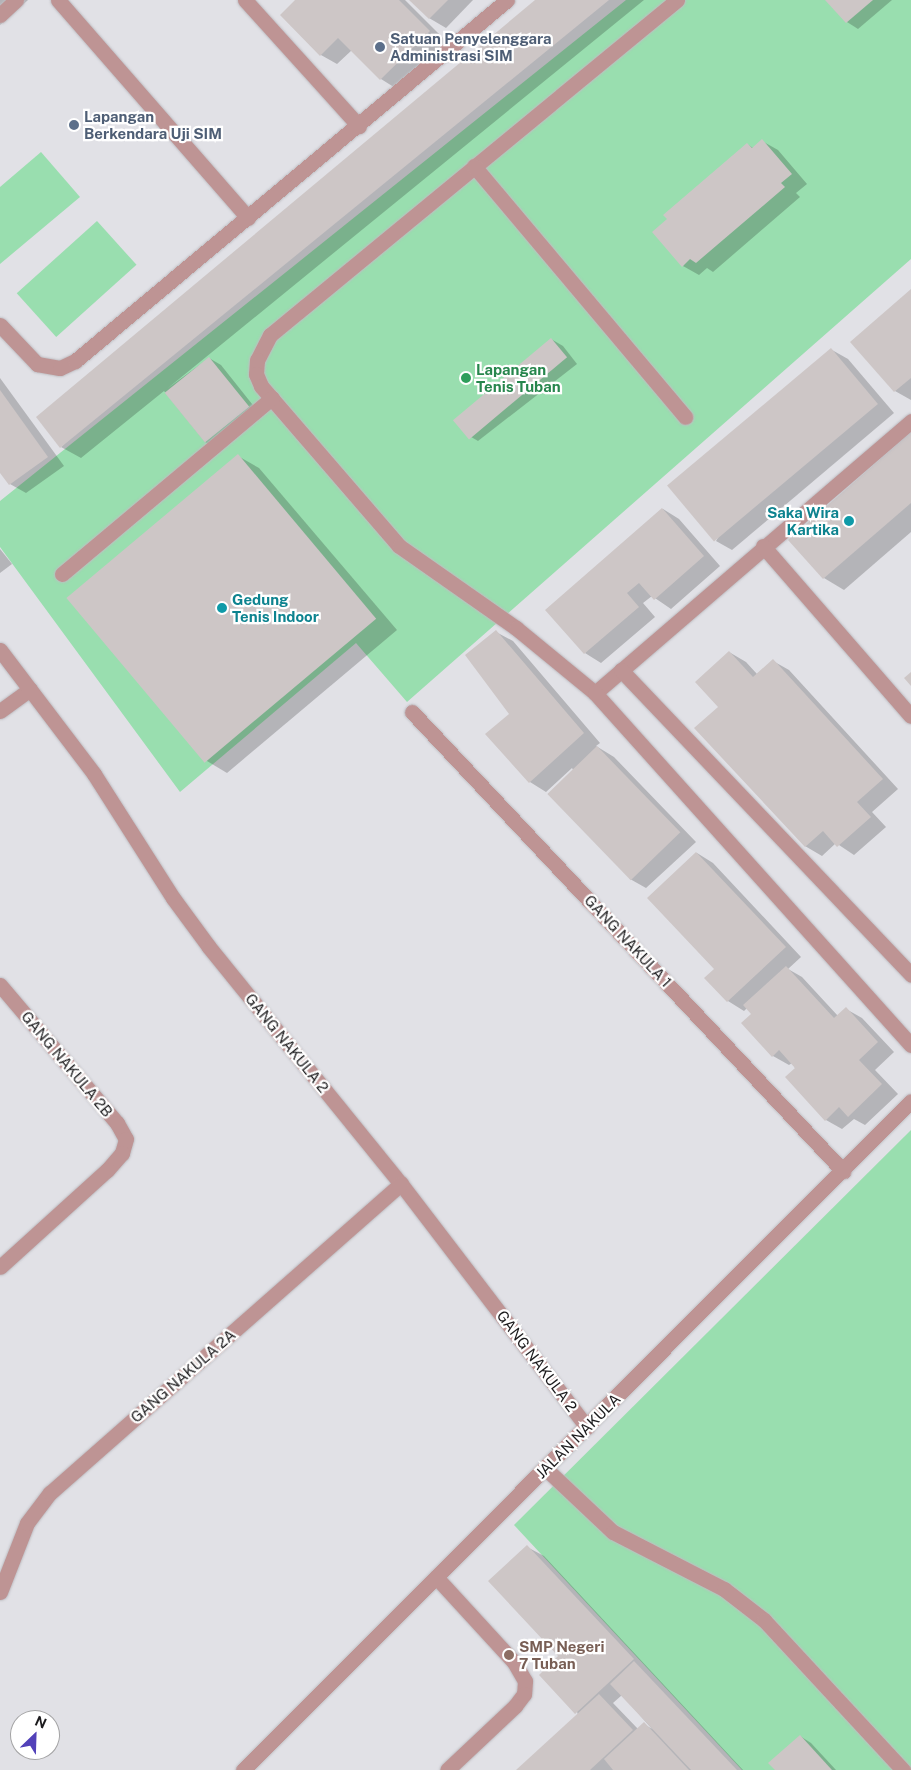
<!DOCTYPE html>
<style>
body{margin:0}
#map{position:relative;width:911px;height:1770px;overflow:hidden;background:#e1e1e6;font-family:"Public Sans",sans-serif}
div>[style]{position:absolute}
.green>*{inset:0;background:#99deaf;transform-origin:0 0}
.shadow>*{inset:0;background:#0003}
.building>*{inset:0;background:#cdc6c6;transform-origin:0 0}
.roads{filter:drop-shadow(0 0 1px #bebdc2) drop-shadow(0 0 1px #bebdc2)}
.service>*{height:15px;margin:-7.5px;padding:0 7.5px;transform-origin:7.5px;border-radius:7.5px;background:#be9494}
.minor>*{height:15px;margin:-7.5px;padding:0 7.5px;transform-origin:7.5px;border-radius:7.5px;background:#be9494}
.dots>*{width:14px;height:14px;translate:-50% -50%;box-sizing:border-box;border:2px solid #fff;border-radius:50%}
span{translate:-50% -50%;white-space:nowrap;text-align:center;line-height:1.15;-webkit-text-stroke:4.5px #fff;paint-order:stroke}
.service-label{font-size:15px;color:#4e5e75;font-weight:700}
.left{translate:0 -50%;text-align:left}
.leisure-label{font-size:15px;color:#27864d;font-weight:700}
.culture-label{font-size:15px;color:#0d838f;font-weight:700}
.right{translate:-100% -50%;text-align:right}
.street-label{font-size:15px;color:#1c1b1d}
.education-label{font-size:15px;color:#785e54;font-weight:700}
.north{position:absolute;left:10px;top:1710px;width:50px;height:50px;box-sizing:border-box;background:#fff;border:1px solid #a4a4a5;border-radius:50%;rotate:24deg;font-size:14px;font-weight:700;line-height:20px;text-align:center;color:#1c1b1d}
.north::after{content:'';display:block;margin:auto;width:18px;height:22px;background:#5241b9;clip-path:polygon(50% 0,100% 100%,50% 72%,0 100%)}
</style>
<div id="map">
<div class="green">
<i style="clip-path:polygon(626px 0,911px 0,911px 259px,407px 702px,356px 643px,180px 792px,0 547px,0 501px)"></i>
<i style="clip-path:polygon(41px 152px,80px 197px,0 264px,0 187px)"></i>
<i style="left:97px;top:221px;width:59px;height:108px;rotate:48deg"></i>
<i style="clip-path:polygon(911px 1130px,911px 1770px,742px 1770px,514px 1525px)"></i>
</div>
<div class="shadow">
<i style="clip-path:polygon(0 0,28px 0,0 25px)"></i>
<i style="clip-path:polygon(297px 0,405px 0,446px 41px,397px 89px,381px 79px,352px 50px,337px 64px,321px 55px)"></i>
<i style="clip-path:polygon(411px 0,473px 0,446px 28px,429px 18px)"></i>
<i style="clip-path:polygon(537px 0,644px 0,168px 388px,209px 358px,221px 365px,260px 414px,216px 448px,205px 442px,164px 391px,81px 458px,61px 447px)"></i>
<i style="clip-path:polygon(827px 0,892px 0,858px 29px,847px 22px)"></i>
<i style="clip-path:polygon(762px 141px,778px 150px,807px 184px,796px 193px,800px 197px,713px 272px,707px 268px,699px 275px,683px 266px,747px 144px,753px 148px)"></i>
<i style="clip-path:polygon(911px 290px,911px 400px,895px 391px)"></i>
<i style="clip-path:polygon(551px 339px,563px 346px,577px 364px,478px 441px,466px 434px)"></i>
<i style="clip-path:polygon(832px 350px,848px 359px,894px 413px,732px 550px,716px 541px)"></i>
<i style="clip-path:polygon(0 378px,64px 466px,26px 493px,10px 484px,0 471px)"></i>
<i style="clip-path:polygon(911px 433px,911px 532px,844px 590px,824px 578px,790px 540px)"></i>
<i style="clip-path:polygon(238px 456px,259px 468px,397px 630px,227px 773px,207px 761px)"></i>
<i style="clip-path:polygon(663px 509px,679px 519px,720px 566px,671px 609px,652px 596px,643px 603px,655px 617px,601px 663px,585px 653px)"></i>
<i style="clip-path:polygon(0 549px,12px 564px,0 573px)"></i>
<i style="clip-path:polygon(496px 632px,513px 641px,600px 743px,596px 746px,614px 757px,696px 842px,646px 888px,630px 879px,572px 768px,546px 792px,530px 782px,510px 714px)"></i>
<i style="clip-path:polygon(729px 652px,746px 662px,757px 674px,773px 661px,789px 670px,898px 789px,872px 812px,886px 827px,854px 855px,836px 843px,822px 856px,805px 846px,719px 707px)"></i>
<i style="clip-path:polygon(697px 853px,713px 863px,801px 957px,788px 969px,802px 977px,838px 1016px,846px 1009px,862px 1018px,894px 1052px,875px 1070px,898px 1094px,865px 1125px,854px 1119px,842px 1129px,826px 1120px,792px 1063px,789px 1065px,773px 1056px,753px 1014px,747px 1008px,744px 1011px,728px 1001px,716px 969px)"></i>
<i style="clip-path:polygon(evenodd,527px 1547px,544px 1556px,743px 1770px,518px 1770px,578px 1715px,527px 1547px,622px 1695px,652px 1729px,644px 1724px,638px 1729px,613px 1703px,622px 1695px)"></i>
<i style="clip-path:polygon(800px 1736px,811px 1743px,836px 1770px,776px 1770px)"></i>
</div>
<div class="building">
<i style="clip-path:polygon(295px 0,399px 0,430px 31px,380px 80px,338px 38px,320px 56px,280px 15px)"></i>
<i style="clip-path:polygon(409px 0,448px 0,429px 19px)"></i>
<i style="clip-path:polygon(535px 0,609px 0,60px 448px,36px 417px)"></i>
<i style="clip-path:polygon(825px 0,873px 0,846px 23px)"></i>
<i style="clip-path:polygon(762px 139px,792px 174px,781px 183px,785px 187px,696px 263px,690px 259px,682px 267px,652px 232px,667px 219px,663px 215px,747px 143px,752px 148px)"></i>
<i style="clip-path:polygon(911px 289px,911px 378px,894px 392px,850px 342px)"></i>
<i style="left:551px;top:338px;width:25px;height:128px;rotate:50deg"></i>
<i style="left:831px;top:348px;width:73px;height:214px;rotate:50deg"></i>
<i style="left:209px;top:357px;width:64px;height:57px;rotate:51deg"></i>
<i style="clip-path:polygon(0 390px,48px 457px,9px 485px,0 473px)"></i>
<i style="clip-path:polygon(911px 432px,911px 503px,823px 579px,788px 540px)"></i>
<i style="left:238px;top:454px;width:215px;height:224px;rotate:50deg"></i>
<i style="clip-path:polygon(662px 508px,704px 556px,654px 600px,639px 583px,627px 593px,639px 607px,584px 654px,545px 610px)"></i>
<i style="clip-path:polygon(496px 630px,584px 733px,529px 783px,485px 734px,509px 714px,465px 655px)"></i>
<i style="clip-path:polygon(729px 651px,753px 677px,773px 659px,883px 779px,857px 802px,871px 817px,837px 847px,823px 831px,805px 847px,694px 728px,718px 707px,695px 682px)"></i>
<i style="clip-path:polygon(911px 672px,911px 686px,904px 678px)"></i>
<i style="left:597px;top:746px;width:120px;height:69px;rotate:46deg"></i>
<i style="clip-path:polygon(696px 852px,786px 947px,727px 1002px,704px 978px,714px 969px,647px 898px)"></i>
<i style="clip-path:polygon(786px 966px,834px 1018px,846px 1007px,878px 1042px,859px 1060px,882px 1084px,848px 1117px,839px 1107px,825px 1121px,785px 1077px,795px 1068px,779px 1050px,772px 1057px,741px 1023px,751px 1014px,743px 1005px)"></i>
<i style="clip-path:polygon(527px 1545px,634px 1659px,575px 1714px,539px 1675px,558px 1656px,488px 1581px)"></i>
<i style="clip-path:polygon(634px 1661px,737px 1770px,691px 1770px,610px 1684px)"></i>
<i style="clip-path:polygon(599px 1694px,633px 1730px,590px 1770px,516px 1770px)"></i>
<i style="clip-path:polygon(644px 1722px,689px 1770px,613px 1770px,604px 1759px)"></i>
<i style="clip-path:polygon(800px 1735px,832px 1770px,775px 1770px,768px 1763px)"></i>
</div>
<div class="roads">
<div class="service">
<i style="left:58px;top:0;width:289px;rotate:48.9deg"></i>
<i style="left:245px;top:0;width:170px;rotate:47.9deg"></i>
<i style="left:677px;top:0;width:527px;rotate:140.54deg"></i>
<i style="left:270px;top:335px;width:28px;rotate:117deg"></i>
<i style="left:257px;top:360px;width:14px;rotate:94deg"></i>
<i style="left:256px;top:374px;width:13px;rotate:67deg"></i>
<i style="left:261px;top:386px;width:211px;rotate:49.2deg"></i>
<i style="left:399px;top:546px;width:143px;rotate:35deg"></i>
<i style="left:516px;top:628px;width:102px;rotate:39.4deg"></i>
<i style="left:595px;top:693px;width:417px;rotate:-40.7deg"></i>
<i style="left:0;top:15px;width:22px;rotate:-43deg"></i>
<i style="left:474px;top:166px;width:328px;rotate:49.9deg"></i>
<i style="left:0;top:325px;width:54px;rotate:46.5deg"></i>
<i style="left:37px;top:364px;width:23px;rotate:10deg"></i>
<i style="left:60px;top:368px;width:17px;rotate:-25deg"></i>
<i style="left:75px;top:361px;width:563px;rotate:-39.88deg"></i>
<i style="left:763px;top:546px;width:225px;rotate:49deg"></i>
<i style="left:62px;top:574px;width:274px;rotate:-40deg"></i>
<i style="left:621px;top:670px;width:421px;rotate:46.4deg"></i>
<i style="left:0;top:711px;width:37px;rotate:-36deg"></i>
<i style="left:545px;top:1468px;width:93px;rotate:43.3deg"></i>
<i style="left:613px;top:1532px;width:125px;rotate:27.2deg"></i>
<i style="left:724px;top:1589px;width:51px;rotate:37.8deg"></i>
<i style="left:764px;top:1620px;width:205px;rotate:47.2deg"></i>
<i style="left:436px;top:1577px;width:115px;rotate:47.5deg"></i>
<i style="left:514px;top:1662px;width:22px;rotate:60deg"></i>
<i style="left:525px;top:1681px;width:13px;rotate:94deg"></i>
<i style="left:524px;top:1694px;width:15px;rotate:127deg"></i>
<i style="left:515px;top:1706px;width:93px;rotate:136.7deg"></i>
</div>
<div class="minor">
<i style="left:0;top:650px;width:156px;rotate:52.8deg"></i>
<i style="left:94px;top:774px;width:147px;rotate:57.5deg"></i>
<i style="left:173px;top:898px;width:61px;rotate:53.7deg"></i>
<i style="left:209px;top:947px;width:305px;rotate:51deg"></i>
<i style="left:401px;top:1184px;width:306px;rotate:52.6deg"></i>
<i style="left:595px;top:693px;width:473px;rotate:48.1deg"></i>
<i style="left:412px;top:712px;width:630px;rotate:46.8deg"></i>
<i style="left:0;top:985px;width:181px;rotate:49.7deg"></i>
<i style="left:117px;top:1123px;width:18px;rotate:61deg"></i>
<i style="left:126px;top:1139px;width:15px;rotate:106deg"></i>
<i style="left:122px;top:1153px;width:23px;rotate:131deg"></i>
<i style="left:107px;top:1170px;width:144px;rotate:137.8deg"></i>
<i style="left:0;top:1592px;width:74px;rotate:-68.6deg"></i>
<i style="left:27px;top:1523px;width:38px;rotate:-53deg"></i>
<i style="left:50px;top:1493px;width:468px;rotate:-41.4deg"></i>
<i style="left:243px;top:1770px;width:945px;rotate:-45.04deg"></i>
</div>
</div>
<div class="dots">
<i style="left:380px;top:47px;background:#5c6f8a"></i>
<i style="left:74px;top:125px;background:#5c6f8a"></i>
<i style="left:466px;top:378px;background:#2e9e5b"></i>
<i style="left:849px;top:521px;background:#0f9aa8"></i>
<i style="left:222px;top:608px;background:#0f9aa8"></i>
<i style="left:509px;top:1655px;background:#8d6e63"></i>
</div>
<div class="service-label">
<span class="left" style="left:390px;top:47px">Satuan Penyelenggara<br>Administrasi SIM</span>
<span class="left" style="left:84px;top:125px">Lapangan<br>Berkendara Uji SIM</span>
</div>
<div class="leisure-label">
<span class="left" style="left:476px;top:378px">Lapangan<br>Tenis Tuban</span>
</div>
<div class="culture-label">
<span class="right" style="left:839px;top:521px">Saka Wira<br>Kartika</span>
<span class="left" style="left:232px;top:608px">Gedung<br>Tenis Indoor</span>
</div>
<div class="street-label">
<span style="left:628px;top:941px;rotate:47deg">GANG NAKULA 1</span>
<span style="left:287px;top:1043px;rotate:51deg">GANG NAKULA 2</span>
<span style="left:67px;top:1064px;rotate:50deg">GANG NAKULA 2B</span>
<span style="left:537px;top:1361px;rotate:53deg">GANG NAKULA 2</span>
<span style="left:183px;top:1376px;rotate:-41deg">GANG NAKULA 2A</span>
<span style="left:578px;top:1436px;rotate:-45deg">JALAN NAKULA</span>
</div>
<div class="education-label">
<span class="left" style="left:519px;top:1655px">SMP Negeri<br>7 Tuban</span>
</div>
<div class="north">N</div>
</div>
